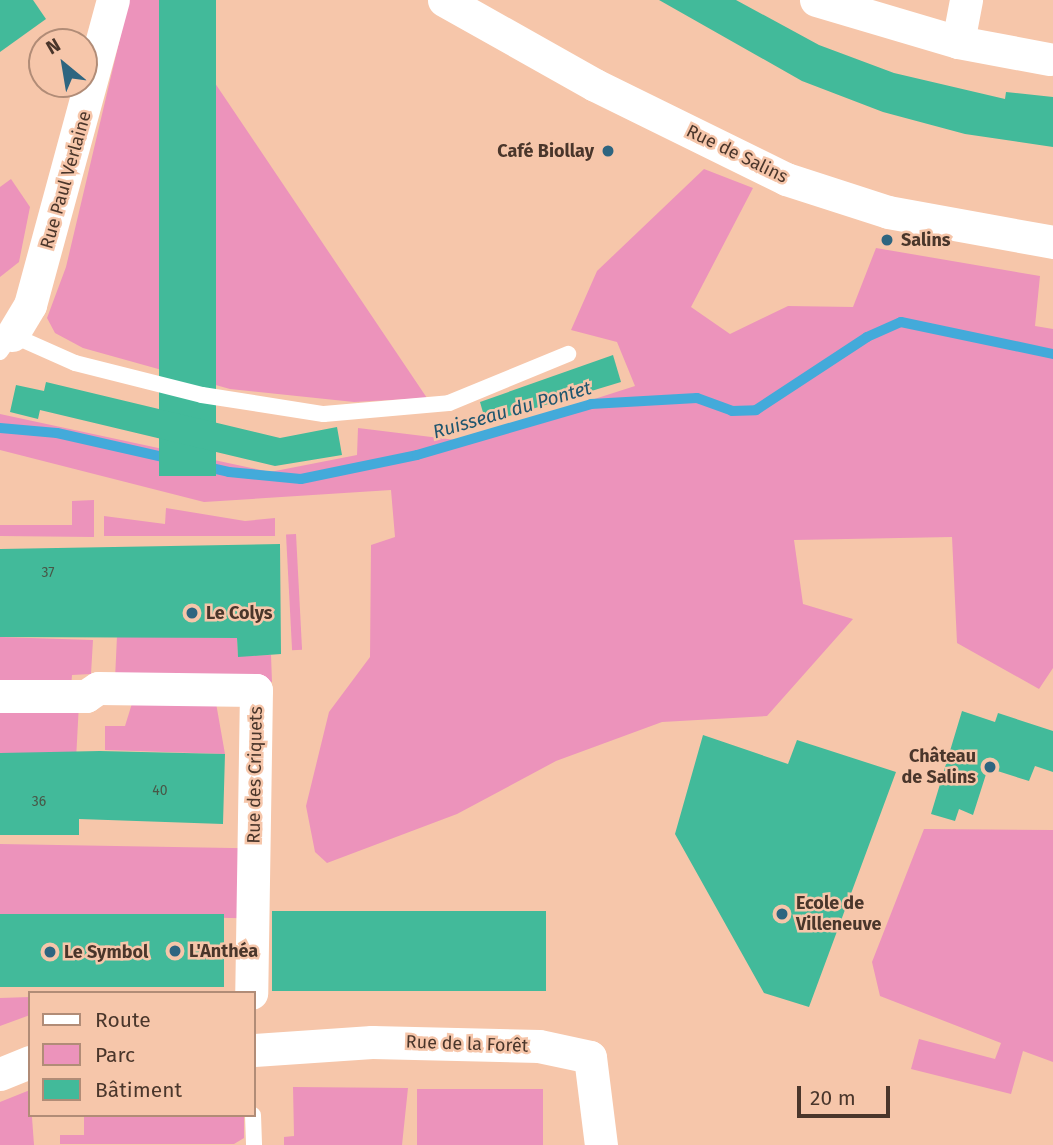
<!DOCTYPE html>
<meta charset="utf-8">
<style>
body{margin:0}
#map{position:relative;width:1053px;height:1145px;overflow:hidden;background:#f6c6aa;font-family:"Fira Sans",sans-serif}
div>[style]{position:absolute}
.green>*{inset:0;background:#ec93bb;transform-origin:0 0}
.stream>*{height:10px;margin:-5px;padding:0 5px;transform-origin:5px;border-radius:5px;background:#43aada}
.building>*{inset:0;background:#42ba9a;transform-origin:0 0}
.service>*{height:16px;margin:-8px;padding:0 8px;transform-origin:8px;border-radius:8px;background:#fff}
.minor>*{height:33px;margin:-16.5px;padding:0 16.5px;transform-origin:16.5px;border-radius:16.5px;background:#fff}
.dots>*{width:19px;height:19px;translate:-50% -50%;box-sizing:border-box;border:4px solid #f6c6aa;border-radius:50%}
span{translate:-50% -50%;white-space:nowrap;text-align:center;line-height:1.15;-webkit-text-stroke:5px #f6c6aa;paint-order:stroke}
.number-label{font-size:14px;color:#485747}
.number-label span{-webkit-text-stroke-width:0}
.poi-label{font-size:18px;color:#4a362b;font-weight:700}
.right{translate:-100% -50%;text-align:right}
.left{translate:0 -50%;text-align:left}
.street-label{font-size:18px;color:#4a362b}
.water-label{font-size:19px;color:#1e556e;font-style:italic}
.legend{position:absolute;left:28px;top:991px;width:228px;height:126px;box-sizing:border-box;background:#f6c6aa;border:2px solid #b18c77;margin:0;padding:9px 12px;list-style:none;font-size:21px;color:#4a362b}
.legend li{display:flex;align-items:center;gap:14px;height:35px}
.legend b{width:35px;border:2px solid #b18c77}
.north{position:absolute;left:28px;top:28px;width:70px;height:70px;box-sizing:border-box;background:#f6c6aa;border:2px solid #b18c77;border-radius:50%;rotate:330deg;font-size:19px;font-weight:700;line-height:28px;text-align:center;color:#4a362b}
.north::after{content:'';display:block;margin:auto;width:24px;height:32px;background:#2e6580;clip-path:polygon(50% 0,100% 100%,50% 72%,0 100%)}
.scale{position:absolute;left:797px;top:1086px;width:93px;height:32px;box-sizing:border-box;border:4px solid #4a362b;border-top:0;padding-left:9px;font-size:21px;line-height:24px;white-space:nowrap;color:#4a362b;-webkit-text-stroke:5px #f6c6aa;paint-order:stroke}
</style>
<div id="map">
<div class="green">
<i style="clip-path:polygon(129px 0,159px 0,427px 398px,354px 402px,230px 389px,83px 348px,55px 333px,47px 318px,66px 267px)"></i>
<i style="clip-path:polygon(704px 169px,753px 188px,691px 307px,730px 334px,788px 306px,853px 307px,876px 248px,1040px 276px,1035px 326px,1053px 329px,1053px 668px,1039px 689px,957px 643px,952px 537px,794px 540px,803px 604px,853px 619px,767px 716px,662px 722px,556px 761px,457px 814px,327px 863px,315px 852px,306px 806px,329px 712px,370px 657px,371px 545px,395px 537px,391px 490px,204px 502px,0 450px,0 414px,270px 472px,357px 455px,358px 428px,464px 441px,635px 386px,617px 342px,571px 330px,597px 271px)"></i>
<i style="clip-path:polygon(11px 179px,30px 207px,19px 262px,0 277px,0 187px)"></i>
<i style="clip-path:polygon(94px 500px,94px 537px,0 536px,0 525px,72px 525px,72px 501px)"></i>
<i style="clip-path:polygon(166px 508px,245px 521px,275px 518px,275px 536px,104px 536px,104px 516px,165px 524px)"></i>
<i style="left:296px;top:534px;width:116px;height:10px;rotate:87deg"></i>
<i style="clip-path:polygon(117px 636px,237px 638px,238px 656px,271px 655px,272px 682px,115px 679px)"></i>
<i style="clip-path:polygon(0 637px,93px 640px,91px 674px,72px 675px,71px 689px,0 689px)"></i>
<i style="clip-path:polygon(134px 697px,216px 703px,225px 754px,105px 750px,105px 726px,125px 726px)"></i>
<i style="left:0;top:701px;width:79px;height:52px;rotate:3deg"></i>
<i style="clip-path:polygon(924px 829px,1053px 830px,1053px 1062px,1023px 1051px,1011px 1094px,911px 1069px,919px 1039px,995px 1059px,1001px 1043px,880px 996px,872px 962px)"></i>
<i style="left:0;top:844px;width:246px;height:70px;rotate:1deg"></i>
<i style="clip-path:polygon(30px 997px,30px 1015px,0 1026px,0 998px)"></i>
<i style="clip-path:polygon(293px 1087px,408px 1088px,402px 1145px,284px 1145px,284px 1137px,294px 1136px)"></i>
<i style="left:417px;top:1089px;width:126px;height:58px"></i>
<i style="clip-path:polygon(30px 1090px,34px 1145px,0 1145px,0 1102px)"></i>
<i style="clip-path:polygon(84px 1115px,244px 1117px,244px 1138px,234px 1144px,60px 1144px,60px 1135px,84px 1135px)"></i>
</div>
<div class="stream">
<i style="left:0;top:428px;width:57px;rotate:5deg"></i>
<i style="left:57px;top:433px;width:176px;rotate:12.8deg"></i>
<i style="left:229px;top:472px;width:72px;rotate:5.6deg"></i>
<i style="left:301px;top:479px;width:118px;rotate:-11.7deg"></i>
<i style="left:417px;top:455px;width:181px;rotate:-16.3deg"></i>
<i style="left:591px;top:404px;width:106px;rotate:-3.2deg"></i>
<i style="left:697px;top:398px;width:37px;rotate:20deg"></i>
<i style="left:732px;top:411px;width:24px;rotate:-2deg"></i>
<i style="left:756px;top:410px;width:133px;rotate:-33.3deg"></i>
<i style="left:867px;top:337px;width:37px;rotate:-24deg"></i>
<i style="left:901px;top:322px;width:155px;rotate:11.9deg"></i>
</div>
<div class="building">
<i style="clip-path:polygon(0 0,33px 0,46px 19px,0 52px)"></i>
<i style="left:159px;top:0;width:57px;height:476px"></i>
<i style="clip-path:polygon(659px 0,736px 0,819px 45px,894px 73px,1005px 99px,1006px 92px,1053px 97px,1053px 147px,965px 134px,883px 112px,802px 81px)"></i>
<i style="clip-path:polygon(613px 355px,621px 382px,486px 423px,480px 402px)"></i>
<i style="clip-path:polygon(46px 382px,280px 438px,337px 427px,342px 455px,275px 466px,40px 410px,38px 419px,10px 412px,16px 385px,44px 391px)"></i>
<i style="clip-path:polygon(280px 544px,281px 654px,238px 657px,237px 638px,0 637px,0 549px)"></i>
<i style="clip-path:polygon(962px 711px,995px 722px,998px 713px,1053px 731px,1053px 772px,1035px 766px,1029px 781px,988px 768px,973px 815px,959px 809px,955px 821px,931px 814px)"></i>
<i style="clip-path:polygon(703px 735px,788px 764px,797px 740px,896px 772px,809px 1007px,764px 993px,675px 834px)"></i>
<i style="clip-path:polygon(100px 751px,225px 754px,223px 824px,79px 819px,79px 835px,0 835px,0 753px)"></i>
<i style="left:272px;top:911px;width:274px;height:80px"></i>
<i style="left:0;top:914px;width:224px;height:73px"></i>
</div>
<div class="service">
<i style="left:0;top:352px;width:21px;rotate:-55deg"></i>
<i style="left:12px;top:335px;width:69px;rotate:24deg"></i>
<i style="left:75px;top:363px;width:131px;rotate:14.1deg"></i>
<i style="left:202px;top:395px;width:123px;rotate:8.9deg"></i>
<i style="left:324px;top:414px;width:125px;rotate:-5deg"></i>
<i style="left:449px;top:403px;width:129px;rotate:-22.4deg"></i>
<i style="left:253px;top:1115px;width:30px;rotate:88deg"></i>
</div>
<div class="minor">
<i style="left:444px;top:0;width:173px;rotate:29.4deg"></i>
<i style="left:595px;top:85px;width:213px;rotate:26.2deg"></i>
<i style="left:786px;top:179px;width:107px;rotate:17.9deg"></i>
<i style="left:888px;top:212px;width:168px;rotate:10.3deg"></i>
<i style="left:816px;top:0;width:148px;rotate:16.5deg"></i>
<i style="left:958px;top:42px;width:93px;rotate:10.6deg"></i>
<i style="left:958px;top:42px;width:43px;rotate:-79.2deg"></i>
<i style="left:12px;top:335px;width:35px;rotate:-59deg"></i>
<i style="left:30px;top:305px;width:316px;rotate:-74.8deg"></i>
<i style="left:0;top:696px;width:86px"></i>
<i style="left:86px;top:696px;width:14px;rotate:-34deg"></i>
<i style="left:98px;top:688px;width:158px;rotate:0.7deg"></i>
<i style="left:256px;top:690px;width:303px;rotate:90.9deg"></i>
<i style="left:254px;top:1050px;width:118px;rotate:-3.9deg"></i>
<i style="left:372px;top:1042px;width:167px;rotate:1.4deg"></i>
<i style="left:539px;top:1046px;width:52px;rotate:12.2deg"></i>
<i style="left:590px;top:1057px;width:89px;rotate:82.9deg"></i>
<i style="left:0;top:1074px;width:32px;rotate:-22deg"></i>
</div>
<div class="dots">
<i style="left:608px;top:151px;background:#2e6580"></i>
<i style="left:887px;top:240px;background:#2e6580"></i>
<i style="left:192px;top:613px;background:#2e6580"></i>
<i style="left:990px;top:767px;background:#2e6580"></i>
<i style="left:782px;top:914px;background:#2e6580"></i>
<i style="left:175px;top:951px;background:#2e6580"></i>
<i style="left:50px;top:952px;background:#2e6580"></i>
</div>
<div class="number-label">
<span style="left:48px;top:573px">37</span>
<span style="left:160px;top:791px">40</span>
<span style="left:39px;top:802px">36</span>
</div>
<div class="poi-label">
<span class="right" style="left:594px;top:151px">Café Biollay</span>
<span class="left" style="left:901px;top:240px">Salins</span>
<span class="left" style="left:206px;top:613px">Le Colys</span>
<span class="right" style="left:976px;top:767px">Château<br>de Salins</span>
<span class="left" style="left:796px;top:914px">Ecole de<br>Villeneuve</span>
<span class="left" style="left:189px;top:951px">L'Anthéa</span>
<span class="left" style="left:64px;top:952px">Le Symbol</span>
</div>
<div class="street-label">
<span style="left:737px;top:154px;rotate:26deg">Rue de Salins</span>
<span style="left:66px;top:180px;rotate:-74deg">Rue Paul Verlaine</span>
<span style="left:255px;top:775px;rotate:-89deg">Rue des Criquets</span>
<span style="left:467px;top:1044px;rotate:2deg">Rue de la Forêt</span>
</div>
<div class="water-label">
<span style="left:512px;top:410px;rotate:-16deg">Ruisseau du Pontet</span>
</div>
<ul class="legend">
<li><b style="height:9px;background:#fff"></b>Route</li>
<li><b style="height:19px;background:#ec93bb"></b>Parc</li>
<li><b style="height:19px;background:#42ba9a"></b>Bâtiment</li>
</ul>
<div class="north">N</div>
<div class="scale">20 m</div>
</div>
